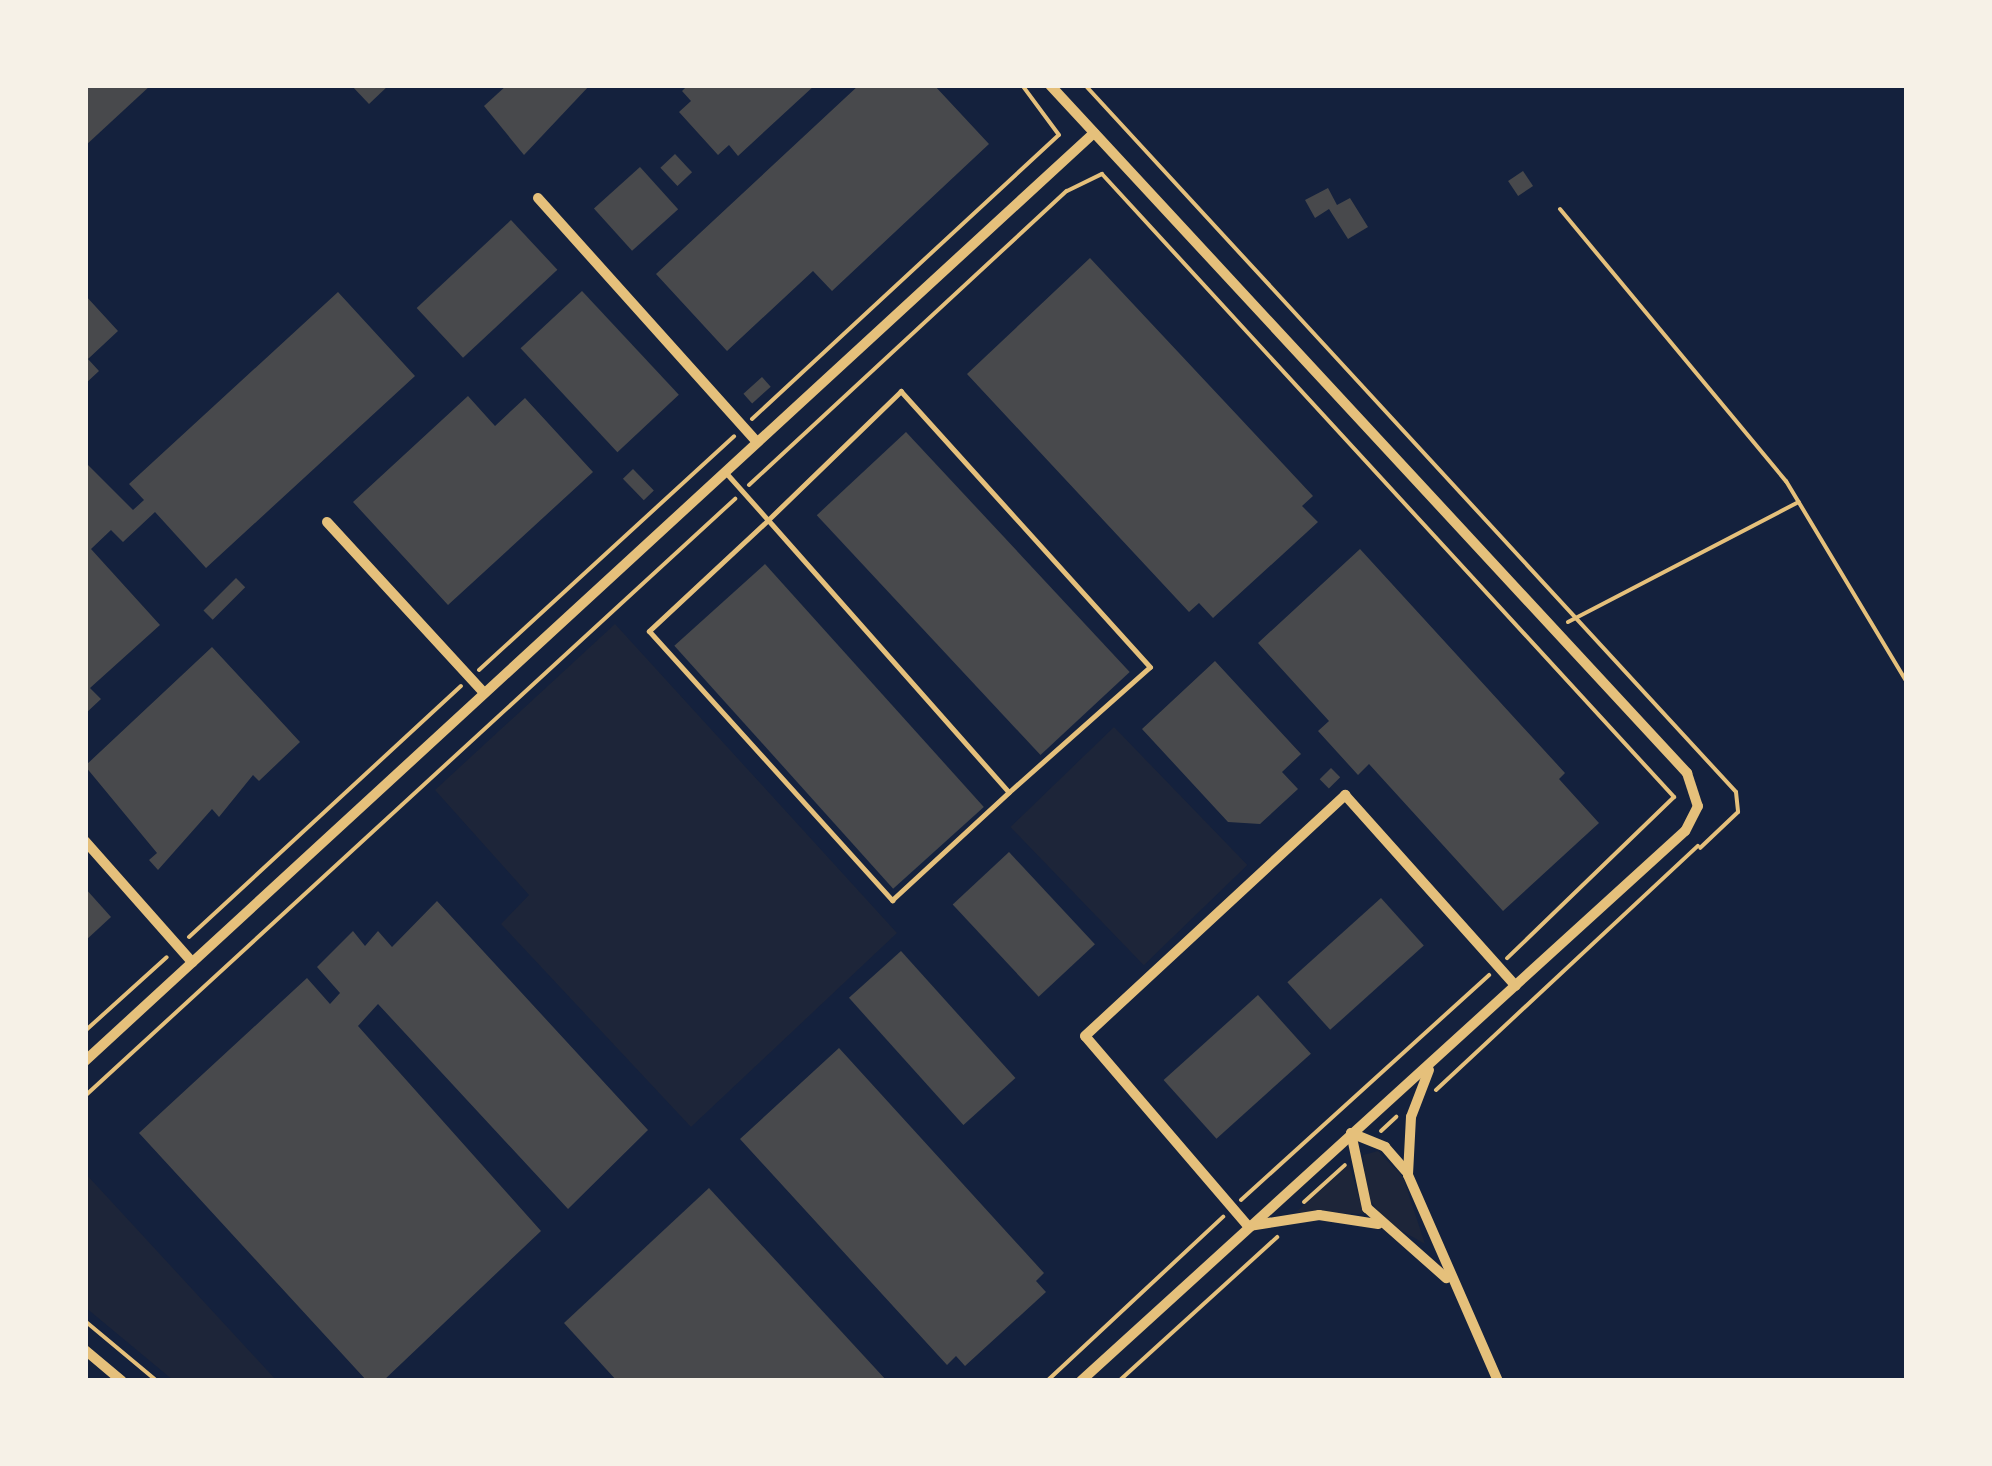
<!DOCTYPE html>
<style>
body{margin:0}
#map{position:relative;width:1992px;height:1466px;overflow:hidden;background:#14213d;font-family:"DejaVu Sans",sans-serif}
div>[style]{position:absolute}
.green>*{inset:0;background:#1d2539;transform-origin:0 0}
.building>*{inset:0;background:#48494c;transform-origin:0 0}
.path>*{height:4px;margin:-2px;padding:0 2px;transform-origin:2px;border-radius:2px;background:#e5c07b}
.service>*{height:5px;margin:-2.5px;padding:0 2.5px;transform-origin:2.5px;border-radius:2.5px;background:#e5c07b}
.minor>*{height:10px;margin:-5px;padding:0 5px;transform-origin:5px;border-radius:5px;background:#e5c07b}
span{translate:-50% -50%;white-space:nowrap;text-align:center;line-height:1.15;-webkit-text-stroke:8px #f6f1e7;paint-order:stroke}
.frame{position:absolute;inset:0;border:88px solid #f6f1e7;pointer-events:none}
</style>
<div id="map">
<div class="green">
<i style="clip-path:polygon(615px 624px,897px 933px,691px 1127px,501px 924px,529px 895px,435px 790px)"></i>
<i style="left:1114px;top:727px;width:192px;height:144px;rotate:46deg"></i>
<i style="clip-path:polygon(1378px 1151px,1403px 1177px,1425px 1244px,1386px 1222px,1366px 1194px,1363px 1155px)"></i>
<i style="clip-path:polygon(1349px 1164px,1364px 1214px,1296px 1212px)"></i>
<i style="clip-path:polygon(85px 1173px,277px 1381px,174px 1381px,85px 1307px)"></i>
</div>
<div class="building">
<i style="clip-path:polygon(85px 85px,151px 85px,85px 146px)"></i>
<i style="clip-path:polygon(351px 85px,389px 85px,369px 104px)"></i>
<i style="clip-path:polygon(507px 85px,590px 85px,524px 155px,484px 106px)"></i>
<i style="clip-path:polygon(688px 85px,815px 85px,738px 156px,729px 145px,718px 155px,679px 112px,691px 101px,682px 91px)"></i>
<i style="clip-path:polygon(859px 85px,934px 85px,989px 144px,832px 291px,813px 271px,727px 351px,656px 274px)"></i>
<i style="left:675px;top:154px;width:25px;height:20px;rotate:47deg"></i>
<i style="left:640px;top:167px;width:57px;height:62px;rotate:48deg"></i>
<i style="left:1523px;top:171px;width:18px;height:18px;rotate:56deg"></i>
<i style="clip-path:polygon(1328px 188px,1337px 205px,1350px 198px,1368px 227px,1348px 239px,1329px 209px,1315px 218px,1305px 200px)"></i>
<i style="left:511px;top:220px;width:68px;height:129px;rotate:47deg"></i>
<i style="clip-path:polygon(1090px 258px,1313px 496px,1302px 506px,1318px 522px,1213px 618px,1199px 603px,1189px 612px,967px 374px)"></i>
<i style="left:582px;top:291px;width:142px;height:84px;rotate:47deg"></i>
<i style="clip-path:polygon(338px 292px,415px 376px,206px 568px,155px 512px,123px 542px,111px 530px,91px 549px,160px 625px,90px 688px,101px 699px,85px 714px,85px 462px,133px 510px,144px 500px,129px 484px)"></i>
<i style="clip-path:polygon(85px 295px,118px 331px,88px 359px,99px 371px,85px 384px)"></i>
<i style="left:762px;top:377px;width:13px;height:25px;rotate:48deg"></i>
<i style="clip-path:polygon(468px 396px,495px 426px,525px 398px,593px 472px,448px 605px,353px 502px)"></i>
<i style="left:906px;top:432px;width:328px;height:122px;rotate:47deg"></i>
<i style="left:633px;top:469px;width:30px;height:14px;rotate:46deg"></i>
<i style="clip-path:polygon(1360px 549px,1565px 773px,1559px 779px,1599px 823px,1503px 911px,1369px 764px,1358px 775px,1318px 731px,1329px 721px,1258px 643px)"></i>
<i style="left:765px;top:564px;width:327px;height:122px;rotate:48deg"></i>
<i style="left:236px;top:578px;width:13px;height:46px;rotate:45deg"></i>
<i style="clip-path:polygon(212px 647px,300px 742px,259px 781px,253px 775px,219px 817px,212px 809px,158px 870px,149px 860px,157px 853px,85px 766px)"></i>
<i style="clip-path:polygon(1215px 661px,1301px 754px,1282px 772px,1298px 789px,1260px 824px,1228px 822px,1142px 729px)"></i>
<i style="left:1331px;top:768px;width:13px;height:16px;rotate:45deg"></i>
<i style="left:1009px;top:852px;width:126px;height:77px;rotate:47deg"></i>
<i style="clip-path:polygon(85px 888px,111px 917px,85px 941px)"></i>
<i style="left:1381px;top:898px;width:64px;height:126px;rotate:48deg"></i>
<i style="clip-path:polygon(437px 901px,648px 1130px,568px 1209px,378px 1004px,358px 1026px,541px 1231px,383px 1381px,367px 1381px,139px 1133px,307px 978px,330px 1004px,340px 993px,317px 967px,353px 931px,365px 946px,378px 931px,392px 947px)"></i>
<i style="left:901px;top:951px;width:171px;height:70px;rotate:48deg"></i>
<i style="left:1258px;top:995px;width:79px;height:127px;rotate:48deg"></i>
<i style="clip-path:polygon(839px 1048px,1044px 1273px,1036px 1281px,1046px 1292px,965px 1366px,956px 1356px,947px 1365px,740px 1139px)"></i>
<i style="clip-path:polygon(709px 1188px,887px 1381px,617px 1381px,564px 1323px)"></i>
</div>
<div class="path">
<i style="left:1085px;top:85px;width:961px;rotate:47.36deg"></i>
<i style="left:1736px;top:792px;width:20px;rotate:84deg"></i>
<i style="left:1738px;top:812px;width:52px;rotate:136.5deg"></i>
<i style="left:1560px;top:209px;width:354px;rotate:50.3deg"></i>
<i style="left:1786px;top:481px;width:235px;rotate:59deg"></i>
<i style="left:752px;top:419px;width:418px;rotate:-42.8deg"></i>
<i style="left:1059px;top:135px;width:62px;rotate:-126.5deg"></i>
<i style="left:749px;top:485px;width:433px;rotate:-42.8deg"></i>
<i style="left:1067px;top:191px;width:39px;rotate:-26deg"></i>
<i style="left:1102px;top:174px;width:846px;rotate:47.44deg"></i>
<i style="left:1674px;top:797px;width:232px;rotate:136deg"></i>
<i style="left:1568px;top:622px;width:260px;rotate:-27.5deg"></i>
<i style="left:479px;top:670px;width:346px;rotate:-42.5deg"></i>
<i style="left:189px;top:937px;width:370px;rotate:-42.7deg"></i>
<i style="left:85px;top:1031px;width:110px;rotate:-42.1deg"></i>
<i style="left:1436px;top:1090px;width:358px;rotate:-43deg"></i>
<i style="left:85px;top:1096px;width:883px;rotate:-42.57deg"></i>
<i style="left:1381px;top:1131px;width:21px;rotate:-43deg"></i>
<i style="left:1241px;top:1200px;width:335px;rotate:-42.2deg"></i>
<i style="left:1304px;top:1202px;width:55px;rotate:-42.1deg"></i>
<i style="left:85px;top:1321px;width:94px;rotate:39.8deg"></i>
<i style="left:1047px;top:1381px;width:241px;rotate:-43deg"></i>
<i style="left:1119px;top:1381px;width:214px;rotate:-42.3deg"></i>
</div>
<div class="service">
<i style="left:727px;top:474px;width:62px;rotate:48.3deg"></i>
<i style="left:768px;top:520px;width:363px;rotate:48.5deg"></i>
<i style="left:1009px;top:792px;width:188px;rotate:-41.6deg"></i>
<i style="left:1150px;top:667px;width:372px;rotate:-132.1deg"></i>
<i style="left:901px;top:391px;width:185px;rotate:135.9deg"></i>
<i style="left:768px;top:520px;width:163px;rotate:137deg"></i>
<i style="left:649px;top:631px;width:363px;rotate:47.9deg"></i>
<i style="left:892px;top:900px;width:159px;rotate:-42.7deg"></i>
</div>
<div class="minor">
<i style="left:1050px;top:85px;width:938px;rotate:47.2deg"></i>
<i style="left:1687px;top:773px;width:35px;rotate:72deg"></i>
<i style="left:1698px;top:806px;width:28px;rotate:117deg"></i>
<i style="left:1685px;top:831px;width:817px;rotate:137.68deg"></i>
<i style="left:538px;top:198px;width:328px;rotate:48.1deg"></i>
<i style="left:327px;top:522px;width:232px;rotate:47.4deg"></i>
<i style="left:85px;top:841px;width:162px;rotate:48.5deg"></i>
<i style="left:85px;top:1061px;width:1371px;rotate:-42.61deg"></i>
<i style="left:1429px;top:1070px;width:50px;rotate:111deg"></i>
<i style="left:1411px;top:1117px;width:58px;rotate:93deg"></i>
<i style="left:1408px;top:1175px;width:225px;rotate:66.4deg"></i>
<i style="left:1351px;top:1133px;width:77px;rotate:78deg"></i>
<i style="left:1367px;top:1208px;width:106px;rotate:41.5deg"></i>
<i style="left:1351px;top:1133px;width:37px;rotate:22deg"></i>
<i style="left:1385px;top:1147px;width:32px;rotate:49deg"></i>
<i style="left:1248px;top:1226px;width:250px;rotate:-130.6deg"></i>
<i style="left:1085px;top:1036px;width:355px;rotate:-42.8deg"></i>
<i style="left:1345px;top:795px;width:256px;rotate:48.2deg"></i>
<i style="left:1249px;top:1226px;width:71px;rotate:-8.9deg"></i>
<i style="left:1319px;top:1215px;width:60px;rotate:8.7deg"></i>
<i style="left:85px;top:1350px;width:48px;rotate:40deg"></i>
</div>
<div class="frame"></div>
</div>
